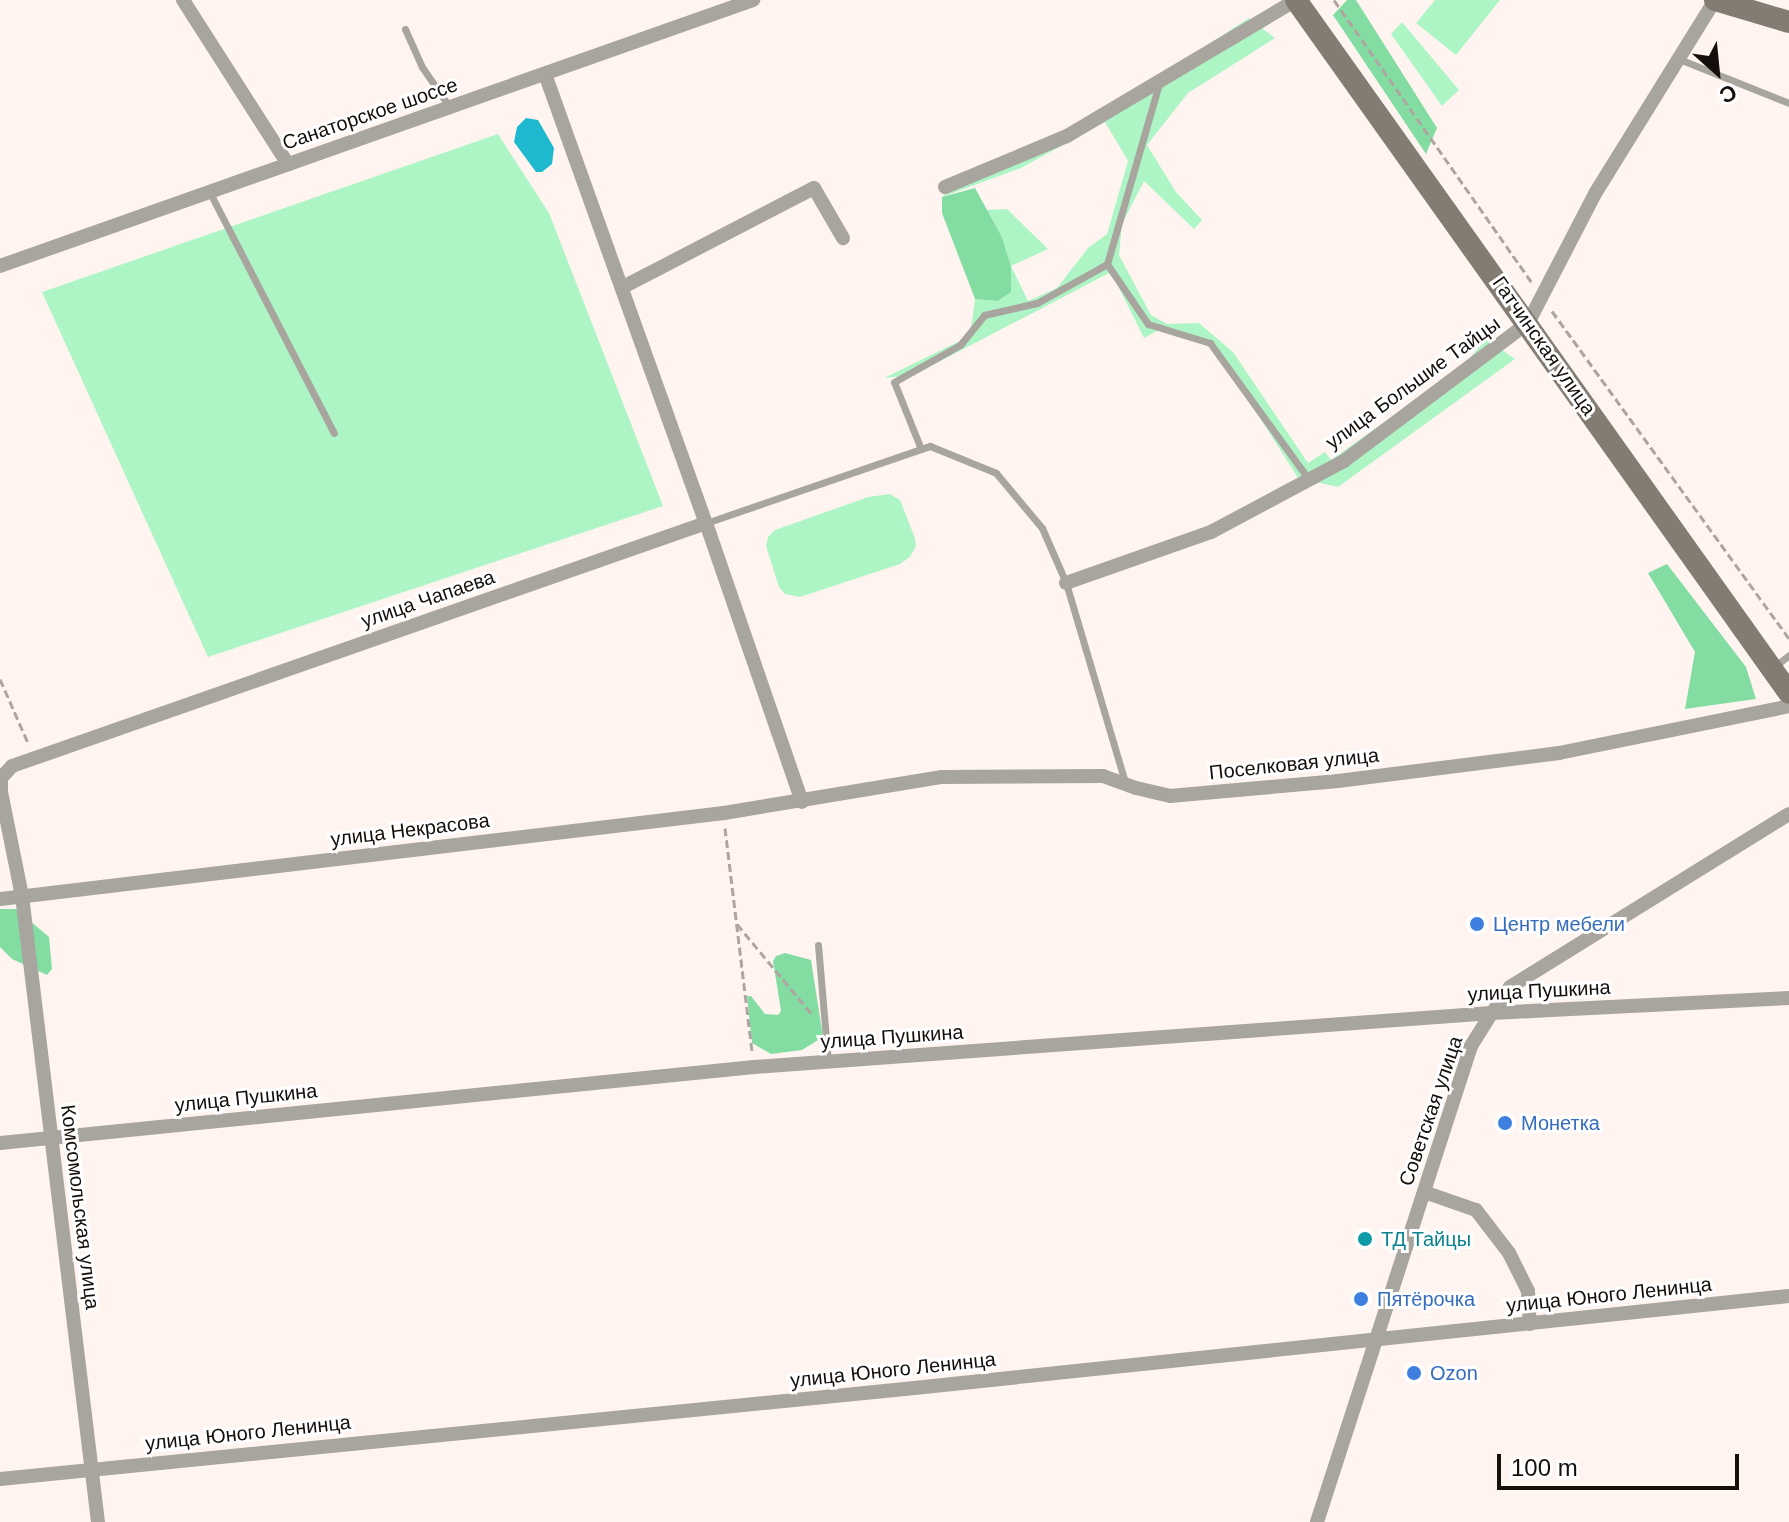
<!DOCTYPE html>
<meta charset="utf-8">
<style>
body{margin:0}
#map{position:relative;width:1789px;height:1522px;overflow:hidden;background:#fff4ef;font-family:Helvetica,sans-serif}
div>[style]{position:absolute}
.green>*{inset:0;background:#aef5c5}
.forest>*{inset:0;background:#83dda3}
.water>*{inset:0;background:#1eb9ce}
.path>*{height:3px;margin-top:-1.5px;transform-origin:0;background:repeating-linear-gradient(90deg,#aea5a1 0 8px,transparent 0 12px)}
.lane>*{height:7px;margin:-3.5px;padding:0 3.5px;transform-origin:3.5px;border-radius:3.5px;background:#a8a49e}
.street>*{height:14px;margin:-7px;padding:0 7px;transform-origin:7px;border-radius:7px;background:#a8a49e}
.secondary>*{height:22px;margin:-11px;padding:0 11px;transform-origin:11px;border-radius:11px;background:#827c73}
.dots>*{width:22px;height:22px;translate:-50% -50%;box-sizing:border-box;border:4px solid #fff;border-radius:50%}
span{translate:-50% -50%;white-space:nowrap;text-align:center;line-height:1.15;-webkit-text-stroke:6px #fff;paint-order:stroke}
.street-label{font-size:20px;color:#150f0c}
.shop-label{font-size:20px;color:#366cbe}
.left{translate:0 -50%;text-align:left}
.culture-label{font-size:20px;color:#0d838f}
.north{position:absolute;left:1677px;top:32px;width:80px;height:80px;-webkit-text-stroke:6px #fff;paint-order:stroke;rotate:153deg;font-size:22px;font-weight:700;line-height:32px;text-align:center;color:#150f0c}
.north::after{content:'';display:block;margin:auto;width:28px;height:36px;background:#150f0c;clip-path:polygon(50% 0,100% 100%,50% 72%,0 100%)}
.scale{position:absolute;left:1497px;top:1454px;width:242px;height:36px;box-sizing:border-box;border:4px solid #150f0c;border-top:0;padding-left:10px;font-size:24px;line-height:28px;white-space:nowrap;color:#150f0c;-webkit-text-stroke:6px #fff;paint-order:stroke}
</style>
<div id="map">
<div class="green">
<i style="clip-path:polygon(1435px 0,1500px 0,1456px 55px,1416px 23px)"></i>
<i style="clip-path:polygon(1249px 18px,1275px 38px,1188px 93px,1147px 145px,1176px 192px,1202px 220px,1194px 229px,1144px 181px,1122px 224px,1119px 255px,1151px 315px,1167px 324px,1199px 323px,1233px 352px,1308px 463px,1325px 452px,1331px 460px,1463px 366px,1486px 339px,1515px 359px,1338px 487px,1298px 478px,1213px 344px,1159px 330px,1144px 338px,1111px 272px,914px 375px,884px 378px,970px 336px,975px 299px,998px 301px,1011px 292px,1011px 266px,1002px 237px,987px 210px,1007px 209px,1048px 249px,1011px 266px,1028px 301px,1057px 288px,1088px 248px,1107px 234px,1128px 161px,1105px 122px,1021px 168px,942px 197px,977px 166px,1041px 143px,1146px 85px)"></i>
<i style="clip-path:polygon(1402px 22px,1459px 90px,1442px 106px,1391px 34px)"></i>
<i style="clip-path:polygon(498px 134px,549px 213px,663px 506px,208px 657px,42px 292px)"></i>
<i style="clip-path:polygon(890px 494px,900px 500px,915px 538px,916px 546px,910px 557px,900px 564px,800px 597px,785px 594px,779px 587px,766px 546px,768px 537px,775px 530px,868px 497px)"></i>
</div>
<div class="forest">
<i style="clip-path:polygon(1347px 0,1356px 0,1437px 128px,1426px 154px,1333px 15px)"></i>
<i style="clip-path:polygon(975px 188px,1002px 237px,1011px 266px,1011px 292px,998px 301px,975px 299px,942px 213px,942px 197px)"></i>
<i style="clip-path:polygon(1667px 564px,1746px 667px,1756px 699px,1685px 709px,1695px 652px,1648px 573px)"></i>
<i style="clip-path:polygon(0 909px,16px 909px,49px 937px,52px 969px,47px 975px,12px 959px,0 947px)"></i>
<i style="clip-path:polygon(785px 953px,811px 960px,823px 1037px,802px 1050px,771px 1054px,752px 1043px,747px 996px,751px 996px,765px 1014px,778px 1015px,781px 1011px,773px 961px,776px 956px)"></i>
</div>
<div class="water">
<i style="clip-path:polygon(526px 118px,538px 120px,554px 148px,552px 164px,542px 172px,536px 172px,514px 142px,517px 127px)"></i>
</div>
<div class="path">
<i style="left:1334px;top:0;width:345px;rotate:55deg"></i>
<i style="left:1552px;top:311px;width:405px;rotate:54.1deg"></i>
<i style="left:0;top:679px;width:72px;rotate:66.3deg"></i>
<i style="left:725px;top:828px;width:225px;rotate:83.1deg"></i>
<i style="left:737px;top:924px;width:116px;rotate:50.3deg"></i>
</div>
<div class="lane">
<i style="left:405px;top:29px;width:42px;rotate:65.9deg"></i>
<i style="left:422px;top:67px;width:47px;rotate:55.3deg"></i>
<i style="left:1679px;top:59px;width:118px;rotate:21.8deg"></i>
<i style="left:210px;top:193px;width:270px;rotate:62.7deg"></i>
<i style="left:1107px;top:264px;width:73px;rotate:55.7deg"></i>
<i style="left:1148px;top:324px;width:65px;rotate:17deg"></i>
<i style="left:1210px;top:343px;width:169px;rotate:54.1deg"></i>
<i style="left:921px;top:449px;width:72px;rotate:-111.9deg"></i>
<i style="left:894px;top:382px;width:76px;rotate:-29.3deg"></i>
<i style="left:960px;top:345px;width:38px;rotate:-51deg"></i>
<i style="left:984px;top:315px;width:54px;rotate:-12.8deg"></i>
<i style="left:1037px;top:303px;width:80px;rotate:-29.1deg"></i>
<i style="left:1107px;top:264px;width:187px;rotate:-73.9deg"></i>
<i style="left:706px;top:523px;width:237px;rotate:-19deg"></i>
<i style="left:930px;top:446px;width:71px;rotate:22.2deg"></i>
<i style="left:996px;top:473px;width:72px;rotate:50.1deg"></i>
<i style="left:1042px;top:528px;width:60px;rotate:66.4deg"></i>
<i style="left:1066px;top:583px;width:211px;rotate:73.5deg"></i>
<i style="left:1775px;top:666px;width:18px;rotate:-38deg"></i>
<i style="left:818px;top:945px;width:117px;rotate:85.1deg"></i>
</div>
<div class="street">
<i style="left:183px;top:0;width:195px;rotate:57.4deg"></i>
<i style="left:545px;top:74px;width:477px;rotate:70.3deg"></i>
<i style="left:945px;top:187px;width:132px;rotate:-22.7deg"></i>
<i style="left:1067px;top:136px;width:266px;rotate:-30.7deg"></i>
<i style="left:0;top:266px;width:799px;rotate:-19.46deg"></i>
<i style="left:623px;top:287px;width:215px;rotate:-27.4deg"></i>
<i style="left:814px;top:188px;width:58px;rotate:59.9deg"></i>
<i style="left:1066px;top:583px;width:154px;rotate:-19.4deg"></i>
<i style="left:1211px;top:532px;width:151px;rotate:-28.1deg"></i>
<i style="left:1344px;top:461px;width:230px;rotate:-36.9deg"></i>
<i style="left:1528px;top:323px;width:148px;rotate:-62.6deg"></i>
<i style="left:1596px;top:192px;width:226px;rotate:-58.2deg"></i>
<i style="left:0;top:899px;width:729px;rotate:-6.77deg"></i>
<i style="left:724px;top:813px;width:221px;rotate:-9.4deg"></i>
<i style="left:942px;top:777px;width:161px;rotate:-0.4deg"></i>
<i style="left:1103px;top:776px;width:35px;rotate:20deg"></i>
<i style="left:1136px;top:788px;width:35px;rotate:13deg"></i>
<i style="left:1170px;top:796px;width:169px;rotate:-5.1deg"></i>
<i style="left:1338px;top:781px;width:223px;rotate:-7.2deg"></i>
<i style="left:1559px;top:753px;width:235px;rotate:-11.5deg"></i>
<i style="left:0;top:1143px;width:758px;rotate:-5.76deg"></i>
<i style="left:754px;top:1067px;width:740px;rotate:-4.18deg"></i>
<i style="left:1492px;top:1013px;width:297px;rotate:-2.9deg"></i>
<i style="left:1424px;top:1192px;width:55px;rotate:19.1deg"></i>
<i style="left:1476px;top:1210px;width:54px;rotate:52.5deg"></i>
<i style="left:1509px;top:1253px;width:42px;rotate:63.4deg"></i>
<i style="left:1528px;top:1291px;width:33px;rotate:87deg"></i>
<i style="left:0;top:1479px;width:909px;rotate:-5.68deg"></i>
<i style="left:905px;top:1389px;width:889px;rotate:-6.01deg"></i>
<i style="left:98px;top:1522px;width:631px;rotate:-96.92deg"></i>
<i style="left:22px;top:896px;width:106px;rotate:-101.4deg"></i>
<i style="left:1px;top:792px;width:14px;rotate:-90deg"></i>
<i style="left:1px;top:778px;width:16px;rotate:-47deg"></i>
<i style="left:12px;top:766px;width:735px;rotate:-19.3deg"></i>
<i style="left:706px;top:523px;width:295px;rotate:71deg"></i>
<i style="left:1317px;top:1522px;width:500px;rotate:-72.07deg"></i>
<i style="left:1471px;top:1046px;width:39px;rotate:-58deg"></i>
<i style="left:1492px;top:1013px;width:32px;rotate:-55deg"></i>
<i style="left:1510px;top:987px;width:328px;rotate:-31.8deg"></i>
</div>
<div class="secondary">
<i style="left:1296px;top:0;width:850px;rotate:54.57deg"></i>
<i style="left:1715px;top:0;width:77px;rotate:16.6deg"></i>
</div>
<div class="dots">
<i style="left:1477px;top:924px;background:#3f7fe0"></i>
<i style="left:1505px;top:1123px;background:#3f7fe0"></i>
<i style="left:1365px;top:1239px;background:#0f9aa8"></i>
<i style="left:1361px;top:1299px;background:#3f7fe0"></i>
<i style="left:1414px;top:1373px;background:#3f7fe0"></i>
</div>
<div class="street-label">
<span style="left:370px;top:114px;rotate:-19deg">Санаторское шоссе</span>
<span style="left:1544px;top:346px;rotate:55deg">Гатчинская улица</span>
<span style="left:1413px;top:383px;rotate:-36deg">улица Большие Тайцы</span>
<span style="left:428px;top:599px;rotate:-19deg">улица Чапаева</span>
<span style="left:1294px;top:764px;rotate:-6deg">Поселковая улица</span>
<span style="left:410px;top:830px;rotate:-7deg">улица Некрасова</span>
<span style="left:1539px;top:991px;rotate:-3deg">улица Пушкина</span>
<span style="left:892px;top:1037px;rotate:-4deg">улица Пушкина</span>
<span style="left:246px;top:1098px;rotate:-6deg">улица Пушкина</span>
<span style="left:1431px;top:1111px;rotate:-71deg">Советская улица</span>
<span style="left:80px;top:1207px;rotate:83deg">Комсомольская улица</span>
<span style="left:1609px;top:1295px;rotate:-6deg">улица Юного Ленинца</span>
<span style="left:893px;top:1370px;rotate:-6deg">улица Юного Ленинца</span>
<span style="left:248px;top:1433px;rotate:-6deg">улица Юного Ленинца</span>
</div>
<div class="shop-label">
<span class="left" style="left:1493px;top:924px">Центр мебели</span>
<span class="left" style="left:1521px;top:1123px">Монетка</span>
<span class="left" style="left:1377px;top:1299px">Пятёрочка</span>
<span class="left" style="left:1430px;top:1373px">Ozon</span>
</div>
<div class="culture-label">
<span class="left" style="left:1381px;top:1239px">ТД Тайцы</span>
</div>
<div class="north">С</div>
<div class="scale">100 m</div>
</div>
